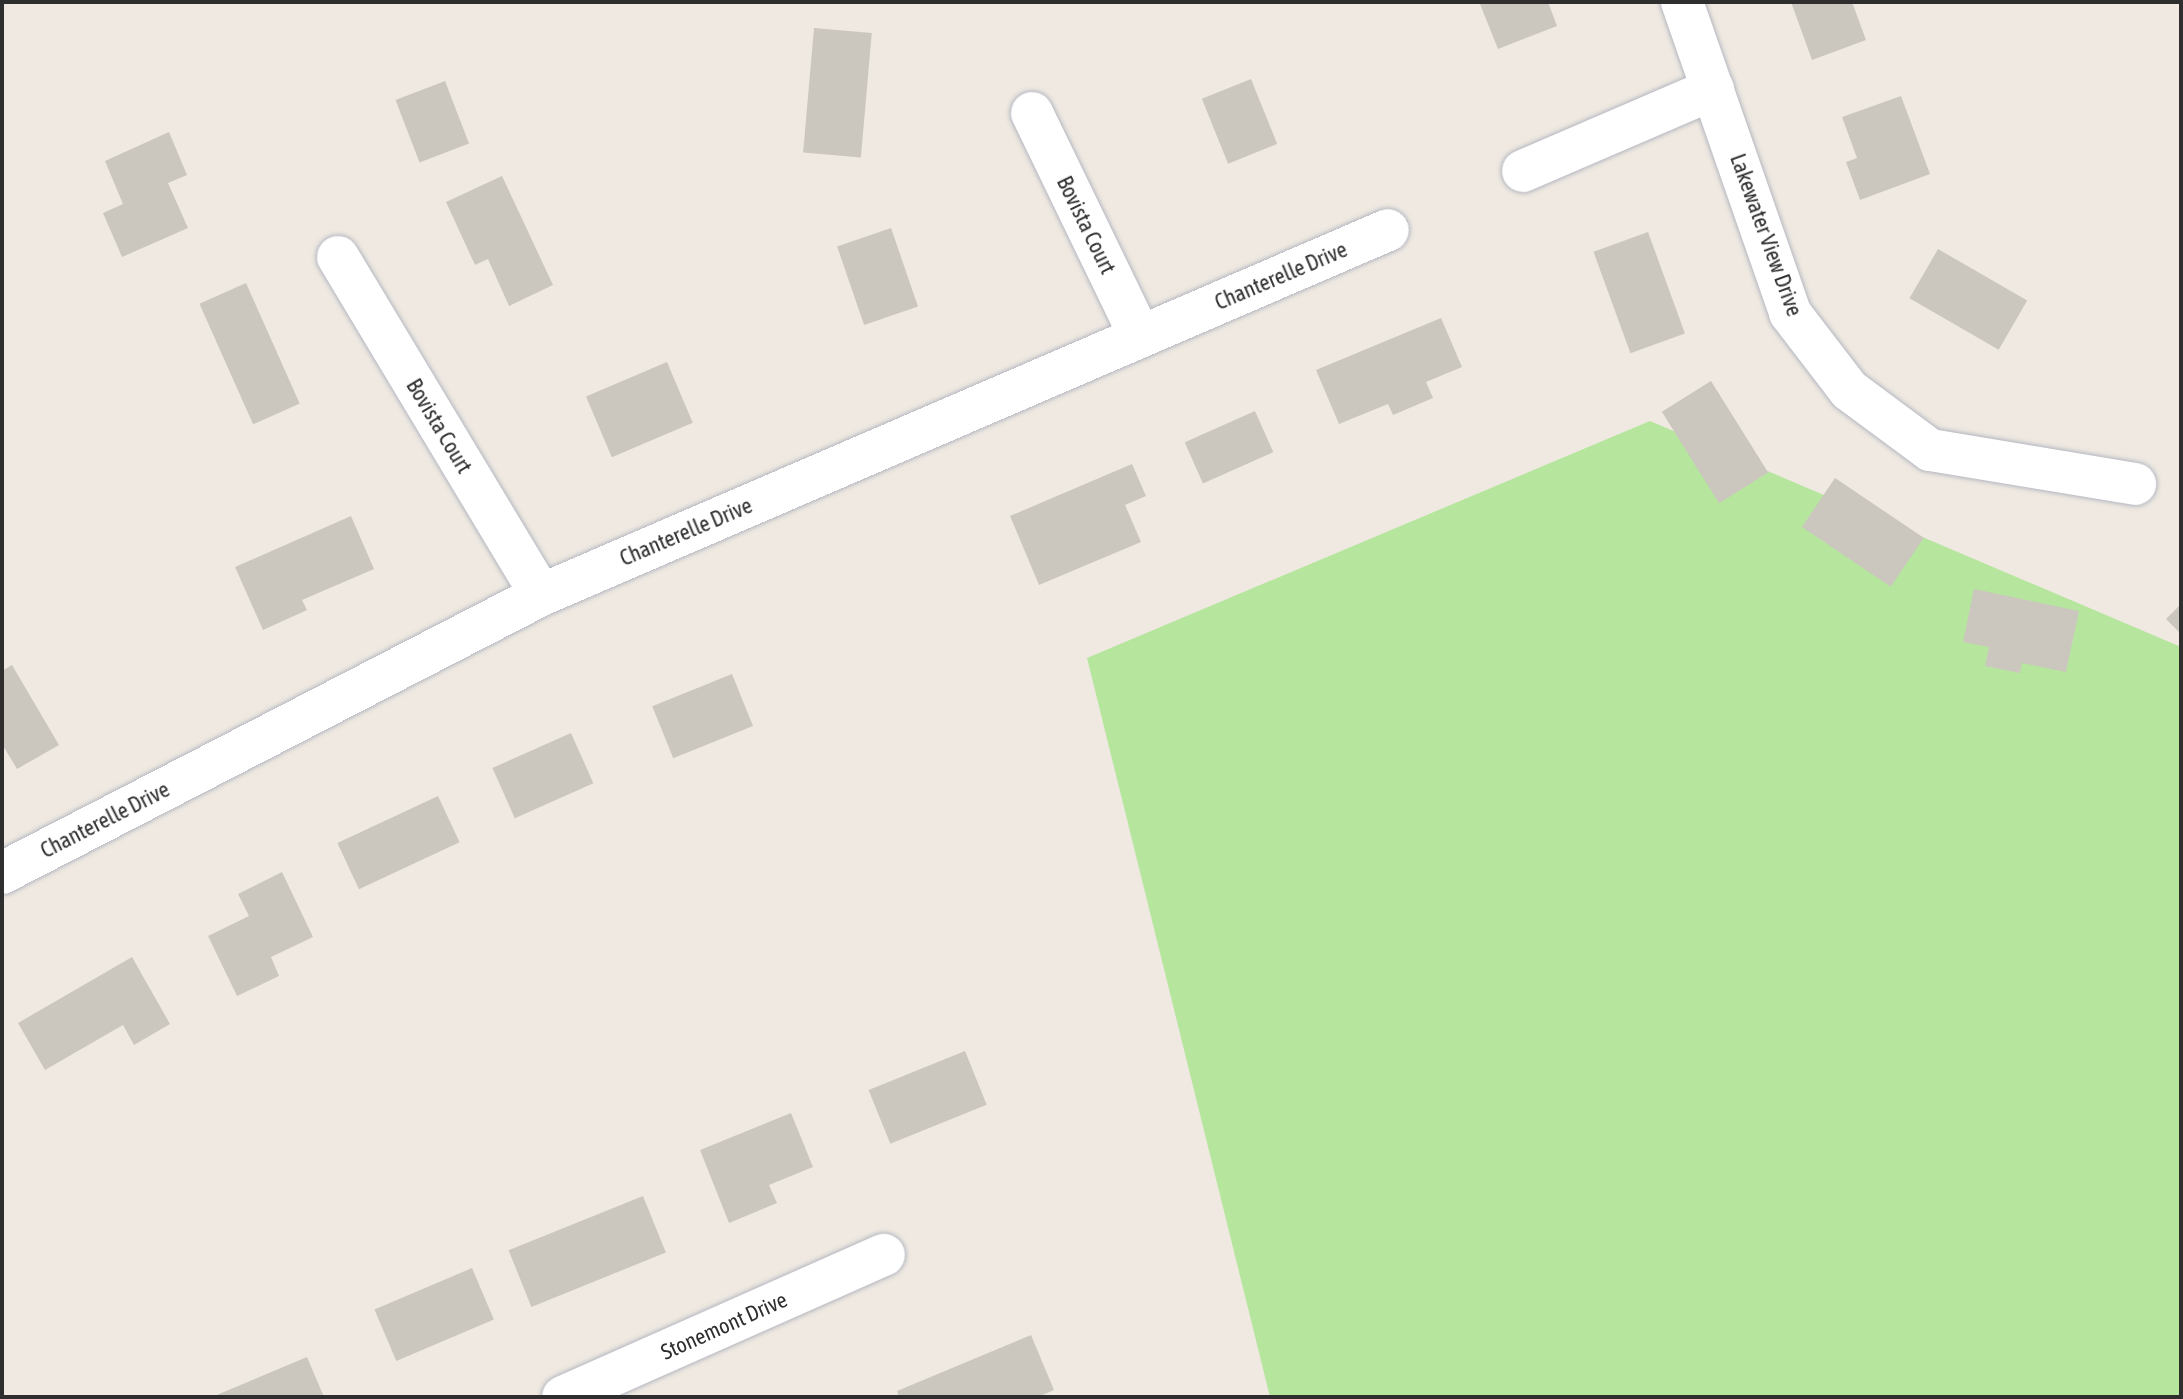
<!DOCTYPE html>
<style>
body{margin:0}
#map{position:relative;width:2183px;height:1399px;overflow:hidden;background:#efe9e1;font-family:"Asap Condensed",sans-serif}
div>[style]{position:absolute}
.green>*{inset:0;background:#b6e59e}
.building>*{inset:0;background:#cbc7bf;transform-origin:0 0}
.roads{filter:drop-shadow(0 0 2px #b4b7c1) drop-shadow(0 0 2px #b4b7c1)}
.minor>*{height:42px;margin:-21px;padding:0 21px;transform-origin:21px;border-radius:21px;background:#fff}
span{translate:-50% -50%;white-space:nowrap;text-align:center;line-height:1.15;-webkit-text-stroke:6px #fff;paint-order:stroke}
.street-label{font-size:22px;color:#2e2e2e}
.frame{position:absolute;inset:0;border:4px solid #2e2e2e;pointer-events:none}
</style>
<div id="map">
<div class="green">
<i style="clip-path:polygon(1650px 421px,2181px 647px,2181px 1397px,1270px 1397px,1087px 658px)"></i>
</div>
<div class="building">
<i style="clip-path:polygon(1486px 2px,1548px 2px,1557px 26px,1498px 49px,1480px 4px)"></i>
<i style="clip-path:polygon(1791px 2px,1852px 2px,1866px 40px,1812px 60px)"></i>
<i style="left:814px;top:28px;width:58px;height:125px;rotate:5deg"></i>
<i style="left:1251px;top:79px;width:70px;height:53px;rotate:68deg"></i>
<i style="left:445px;top:81px;width:67px;height:53px;rotate:69deg"></i>
<i style="clip-path:polygon(1901px 96px,1930px 174px,1860px 200px,1846px 162px,1857px 158px,1842px 117px)"></i>
<i style="clip-path:polygon(169px 132px,187px 175px,168px 183px,188px 228px,122px 257px,103px 213px,123px 204px,105px 161px)"></i>
<i style="clip-path:polygon(502px 176px,553px 285px,509px 306px,488px 259px,475px 265px,446px 202px)"></i>
<i style="left:891px;top:228px;width:83px;height:57px;rotate:71deg"></i>
<i style="left:1648px;top:232px;width:108px;height:58px;rotate:70deg"></i>
<i style="left:1938px;top:249px;width:103px;height:57px;rotate:30deg"></i>
<i style="left:246px;top:283px;width:132px;height:51px;rotate:66deg"></i>
<i style="clip-path:polygon(1441px 318px,1462px 367px,1426px 382px,1433px 398px,1393px 415px,1388px 404px,1339px 424px,1316px 370px)"></i>
<i style="left:667px;top:362px;width:66px;height:88px;rotate:67deg"></i>
<i style="left:1711px;top:381px;width:108px;height:58px;rotate:58deg"></i>
<i style="left:1255px;top:411px;width:45px;height:77px;rotate:66deg"></i>
<i style="clip-path:polygon(1132px 464px,1146px 496px,1125px 505px,1141px 542px,1039px 585px,1010px 516px)"></i>
<i style="left:1835px;top:478px;width:107px;height:59px;rotate:34deg"></i>
<i style="clip-path:polygon(351px 516px,374px 569px,302px 600px,307px 610px,263px 630px,235px 567px)"></i>
<i style="clip-path:polygon(1974px 589px,2079px 611px,2066px 672px,2022px 663px,2020px 673px,1985px 666px,1989px 647px,1963px 642px)"></i>
<i style="clip-path:polygon(2181px 604px,2181px 634px,2166px 619px)"></i>
<i style="clip-path:polygon(12px 665px,59px 745px,17px 769px,2px 744px,2px 671px)"></i>
<i style="left:732px;top:674px;width:56px;height:86px;rotate:68deg"></i>
<i style="left:571px;top:733px;width:55px;height:86px;rotate:66deg"></i>
<i style="left:438px;top:796px;width:51px;height:111px;rotate:65deg"></i>
<i style="clip-path:polygon(282px 872px,313px 937px,271px 957px,279px 976px,237px 996px,208px 936px,249px 916px,238px 894px)"></i>
<i style="clip-path:polygon(132px 957px,170px 1024px,134px 1045px,123px 1025px,45px 1070px,18px 1023px)"></i>
<i style="left:965px;top:1051px;width:58px;height:104px;rotate:68deg"></i>
<i style="clip-path:polygon(791px 1113px,813px 1167px,769px 1185px,777px 1203px,729px 1223px,700px 1150px)"></i>
<i style="left:643px;top:1196px;width:61px;height:145px;rotate:68deg"></i>
<i style="left:472px;top:1268px;width:56px;height:106px;rotate:67deg"></i>
<i style="clip-path:polygon(1031px 1335px,1054px 1390px,1038px 1397px,899px 1397px,897px 1391px)"></i>
<i style="clip-path:polygon(307px 1357px,324px 1397px,212px 1397px)"></i>
</div>
<div class="roads">
<div class="minor">
<i style="left:1682px;top:2px;width:329px;rotate:70.8deg"></i>
<i style="left:1790px;top:313px;width:97px;rotate:52.5deg"></i>
<i style="left:1849px;top:390px;width:101px;rotate:36.5deg"></i>
<i style="left:1930px;top:450px;width:208px;rotate:9.4deg"></i>
<i style="left:1032px;top:113px;width:248px;rotate:64.2deg"></i>
<i style="left:1523px;top:171px;width:207px;rotate:-23.3deg"></i>
<i style="left:338px;top:257px;width:394px;rotate:59deg"></i>
<i style="left:2px;top:873px;width:606px;rotate:-27.28deg"></i>
<i style="left:541px;top:595px;width:922px;rotate:-23.31deg"></i>
<i style="left:563px;top:1397px;width:351px;rotate:-23.9deg"></i>
</div>
</div>
<div class="street-label">
<span style="left:1086px;top:225px;rotate:64deg">Bovista Court</span>
<span style="left:1766px;top:235px;rotate:70deg">Lakewater View Drive</span>
<span style="left:1281px;top:276px;rotate:-23deg">Chanterelle Drive</span>
<span style="left:439px;top:426px;rotate:59deg">Bovista Court</span>
<span style="left:686px;top:532px;rotate:-23deg">Chanterelle Drive</span>
<span style="left:105px;top:820px;rotate:-27deg">Chanterelle Drive</span>
<span style="left:724px;top:1326px;rotate:-24deg">Stonemont Drive</span>
</div>
<div class="frame"></div>
</div>
